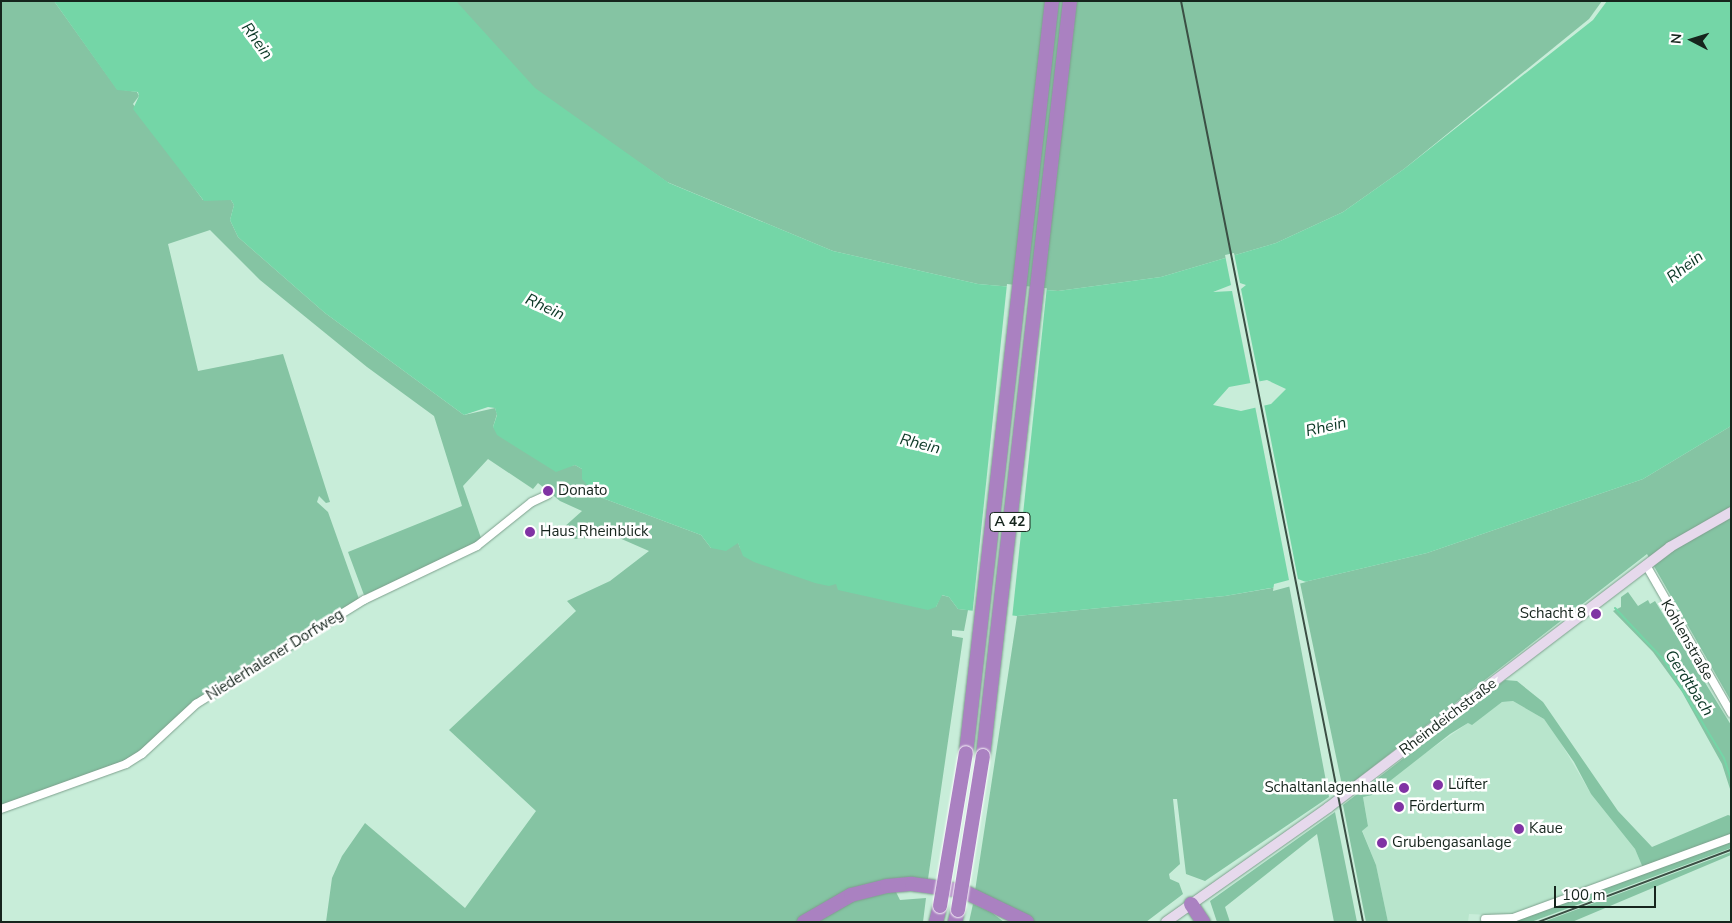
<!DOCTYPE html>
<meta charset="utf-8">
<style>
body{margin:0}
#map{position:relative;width:1732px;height:923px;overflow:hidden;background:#c8edd9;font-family:"Nunito Sans",sans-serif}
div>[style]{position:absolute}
.built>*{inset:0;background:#b8e5cc}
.green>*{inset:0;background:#85c4a3}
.water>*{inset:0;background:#74d6a7}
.pier>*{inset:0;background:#c8edd9;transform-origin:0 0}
.stream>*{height:2px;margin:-1px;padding:0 1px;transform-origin:1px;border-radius:1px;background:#74d6a7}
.roads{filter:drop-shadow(0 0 1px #7da08d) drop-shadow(0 0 1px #7da08d)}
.street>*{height:8px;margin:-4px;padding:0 4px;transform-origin:4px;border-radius:4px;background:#fff}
.secondary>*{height:10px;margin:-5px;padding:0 5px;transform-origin:5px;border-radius:5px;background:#e6d9ec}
.highway>*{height:14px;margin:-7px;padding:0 7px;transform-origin:7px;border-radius:7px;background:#aa81c1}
.rail>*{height:2px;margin:-1px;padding:0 1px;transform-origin:1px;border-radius:1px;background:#3b4f44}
.bridges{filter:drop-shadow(0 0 1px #fff) drop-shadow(0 0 1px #fff)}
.highway-bridge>*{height:14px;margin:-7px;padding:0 7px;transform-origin:7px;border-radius:7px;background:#aa81c1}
.dots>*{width:14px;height:14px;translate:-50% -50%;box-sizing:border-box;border:2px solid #fff;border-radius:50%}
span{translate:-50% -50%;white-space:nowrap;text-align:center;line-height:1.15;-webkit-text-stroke:5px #fff;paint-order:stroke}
.shield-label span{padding:1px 4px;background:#fff;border:1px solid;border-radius:4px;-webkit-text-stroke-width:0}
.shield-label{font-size:14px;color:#16251d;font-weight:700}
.poi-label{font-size:15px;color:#16251d}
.left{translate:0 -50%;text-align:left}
.right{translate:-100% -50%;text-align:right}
.street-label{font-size:15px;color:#16251d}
.water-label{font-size:16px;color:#0c3826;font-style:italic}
.frame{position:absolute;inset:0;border:2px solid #16251d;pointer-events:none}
.north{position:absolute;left:1667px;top:15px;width:50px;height:50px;-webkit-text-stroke:4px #fff;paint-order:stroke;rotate:275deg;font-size:14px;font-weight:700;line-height:20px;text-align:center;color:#16251d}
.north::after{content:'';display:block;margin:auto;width:18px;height:22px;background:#16251d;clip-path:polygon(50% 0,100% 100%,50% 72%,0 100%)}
.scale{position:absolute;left:1554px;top:886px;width:102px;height:22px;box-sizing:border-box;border:2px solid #16251d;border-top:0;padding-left:6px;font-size:15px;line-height:18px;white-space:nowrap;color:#16251d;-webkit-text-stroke:4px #fff;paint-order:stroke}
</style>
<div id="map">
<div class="built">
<i style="clip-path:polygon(1513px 701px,1544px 719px,1555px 733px,1591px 794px,1635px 849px,1643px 868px,1509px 916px,1469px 914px,1468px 922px,1388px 922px,1376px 865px,1362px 830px,1368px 825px,1363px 797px,1468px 723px,1472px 724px,1502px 702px)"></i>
</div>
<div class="green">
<i style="clip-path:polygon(1px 1px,54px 1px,117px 89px,137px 92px,139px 96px,133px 104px,203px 200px,231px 200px,234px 205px,230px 220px,238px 237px,325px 313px,464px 415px,495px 408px,497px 414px,493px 427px,565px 467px,575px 465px,582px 469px,597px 496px,701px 535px,711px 548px,738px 542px,740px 548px,836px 583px,936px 607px,941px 595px,949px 597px,958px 609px,968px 610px,964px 631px,952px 630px,952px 636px,963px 638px,928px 879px,895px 890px,900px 900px,926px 898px,923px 922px,326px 922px,332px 878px,342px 856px,365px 823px,465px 908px,536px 811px,449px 730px,576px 611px,567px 601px,610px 581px,649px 551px,617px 537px,575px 539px,563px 528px,582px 511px,560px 501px,538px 483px,533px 489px,488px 459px,463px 486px,481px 538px,477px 543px,436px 565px,364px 595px,348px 552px,462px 506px,434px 416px,367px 367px,260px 280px,210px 230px,168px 244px,198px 371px,283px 354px,330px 502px,326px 503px,319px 496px,317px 502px,328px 512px,359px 599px,193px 702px,139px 753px,102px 771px,1px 806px)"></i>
<i style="clip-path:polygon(452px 1px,1602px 1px,1589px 19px,1404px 169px,1343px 212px,1276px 243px,1161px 277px,1058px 291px,978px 284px,833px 251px,667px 182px,529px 86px)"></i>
<i style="clip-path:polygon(1731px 426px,1731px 701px,1647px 554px,1343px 790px,1300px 583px,1427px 553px,1643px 479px)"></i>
<i style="clip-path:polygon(1289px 585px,1329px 797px,1205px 881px,1186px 874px,1177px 799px,1173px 799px,1180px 864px,1169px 874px,1170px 879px,1179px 883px,1183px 894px,1146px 922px,1031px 922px,975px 891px,1017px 616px,1225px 596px)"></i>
<i style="clip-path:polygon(1628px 592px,1638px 606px,1648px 600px,1650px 604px,1655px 601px,1731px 725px,1731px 792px,1722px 764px,1682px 692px,1653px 652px,1613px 611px,1621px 607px,1621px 597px)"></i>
<i style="clip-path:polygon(1505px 680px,1517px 681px,1543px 702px,1618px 811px,1652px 847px,1728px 815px,1731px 816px,1731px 835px,1643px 868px,1635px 849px,1591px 794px,1574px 762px,1544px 719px,1513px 701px,1502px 702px,1472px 725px,1468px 723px,1450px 734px,1372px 795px,1363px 797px,1368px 826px,1362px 831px,1376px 865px,1388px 922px,1366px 922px,1343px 805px)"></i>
<i style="clip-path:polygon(1335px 812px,1357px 922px,1334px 922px,1317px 834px,1225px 907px,1230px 922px,1217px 922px,1210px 901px)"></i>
<i style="clip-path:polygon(1731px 841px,1731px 848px,1531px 922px,1509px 922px)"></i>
<i style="clip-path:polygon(1731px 852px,1731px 855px,1572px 922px,1543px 922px)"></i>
<i style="clip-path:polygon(973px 904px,991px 912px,1004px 922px,969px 922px)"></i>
</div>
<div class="water">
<i style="clip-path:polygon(evenodd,54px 1px,456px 1px,535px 88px,669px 183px,833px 251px,978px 284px,1058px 291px,1161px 277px,1276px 243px,1343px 212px,1404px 169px,1593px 20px,1607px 1px,1731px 1px,1731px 426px,1643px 479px,1427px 553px,1300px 583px,1225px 596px,1017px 616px,958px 609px,949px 597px,942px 595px,936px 607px,928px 610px,838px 590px,836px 584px,829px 586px,815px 583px,754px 562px,743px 556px,738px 543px,726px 551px,711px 548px,701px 535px,597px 496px,582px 479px,582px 469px,575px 465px,556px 472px,497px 435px,493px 427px,497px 415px,495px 408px,488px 407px,464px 415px,325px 313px,238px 237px,230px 220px,234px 205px,231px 200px,204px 201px,133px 109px,139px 96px,138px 92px,117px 90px,54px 1px,1267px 380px,1286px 389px,1271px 404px,1241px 411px,1213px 405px,1229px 387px,1267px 380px)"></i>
</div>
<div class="pier">
<i style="clip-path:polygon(1234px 253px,1240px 283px,1246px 285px,1241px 289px,1260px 384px,1251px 386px,1232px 291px,1213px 292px,1231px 285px,1225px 255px)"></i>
<i style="left:1007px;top:284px;width:40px;height:331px;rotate:6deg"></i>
<i style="clip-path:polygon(1264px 404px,1298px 579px,1306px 582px,1273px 591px,1274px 584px,1289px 580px,1255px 406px)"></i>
</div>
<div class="stream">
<i style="left:1615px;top:608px;width:71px;rotate:46.7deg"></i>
<i style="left:1664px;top:660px;width:115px;rotate:58.5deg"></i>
<i style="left:1724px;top:758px;width:22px;rotate:72deg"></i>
</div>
<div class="roads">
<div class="street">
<i style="left:1646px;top:565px;width:171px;rotate:60.1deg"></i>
<i style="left:1px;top:809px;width:133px;rotate:-19.8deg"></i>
<i style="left:126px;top:764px;width:19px;rotate:-32deg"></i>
<i style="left:142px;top:754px;width:74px;rotate:-42.8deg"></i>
<i style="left:196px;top:704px;width:198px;rotate:-31.8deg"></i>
<i style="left:364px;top:600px;width:125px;rotate:-25.5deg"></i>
<i style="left:477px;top:546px;width:70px;rotate:-38.7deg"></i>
<i style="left:532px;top:502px;width:17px;rotate:-25deg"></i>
<i style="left:1485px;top:919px;width:28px;rotate:-2deg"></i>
<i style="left:1513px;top:918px;width:232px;rotate:-20.2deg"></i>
</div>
<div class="secondary">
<i style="left:1166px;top:922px;width:199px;rotate:-35.2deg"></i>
<i style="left:1329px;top:807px;width:429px;rotate:-37.3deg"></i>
<i style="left:1670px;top:547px;width:70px;rotate:-29.8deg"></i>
</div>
<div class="highway">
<i style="left:966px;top:753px;width:757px;rotate:-83.48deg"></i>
<i style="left:983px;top:756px;width:760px;rotate:-83.43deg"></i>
<i style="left:1191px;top:904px;width:22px;rotate:56deg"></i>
<i style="left:804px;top:922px;width:54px;rotate:-29.9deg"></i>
<i style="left:851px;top:895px;width:37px;rotate:-14deg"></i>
<i style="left:887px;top:886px;width:25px;rotate:-5deg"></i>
<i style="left:912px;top:884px;width:51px;rotate:7.8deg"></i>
<i style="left:963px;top:891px;width:71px;rotate:25.8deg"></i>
<i style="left:936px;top:922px;width:16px;rotate:-76deg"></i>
<i style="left:955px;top:922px;width:12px;rotate:-76deg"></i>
</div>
</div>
<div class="rail">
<i style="left:1181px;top:1px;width:939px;rotate:78.82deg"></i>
<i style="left:1538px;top:922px;width:206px;rotate:-20.5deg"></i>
</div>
<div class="bridges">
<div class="highway-bridge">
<i style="left:940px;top:906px;width:155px;rotate:-80.4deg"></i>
<i style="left:958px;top:910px;width:156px;rotate:-80.8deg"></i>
</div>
</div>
<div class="dots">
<i style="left:548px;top:491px;background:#8033a4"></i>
<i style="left:530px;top:532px;background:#8033a4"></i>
<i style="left:1596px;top:614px;background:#8033a4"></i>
<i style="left:1438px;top:785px;background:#8033a4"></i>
<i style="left:1404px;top:788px;background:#8033a4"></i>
<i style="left:1399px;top:807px;background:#8033a4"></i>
<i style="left:1519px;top:829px;background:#8033a4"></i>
<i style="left:1382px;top:843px;background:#8033a4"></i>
</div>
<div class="shield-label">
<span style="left:1010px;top:522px">A 42</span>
</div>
<div class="poi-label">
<span class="left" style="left:558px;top:491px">Donato</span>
<span class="left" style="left:540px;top:532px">Haus Rheinblick</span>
<span class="right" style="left:1586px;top:614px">Schacht 8</span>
<span class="left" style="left:1448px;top:785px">Lüfter</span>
<span class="right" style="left:1394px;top:788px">Schaltanlagenhalle</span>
<span class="left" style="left:1409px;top:807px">Förderturm</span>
<span class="left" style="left:1529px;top:829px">Kaue</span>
<span class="left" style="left:1392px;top:843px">Grubengasanlage</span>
</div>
<div class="street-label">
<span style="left:1687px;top:640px;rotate:60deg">Kohlenstraße</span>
<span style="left:275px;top:655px;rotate:-32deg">Niederhalener Dorfweg</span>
<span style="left:1448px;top:717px;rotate:-37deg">Rheindeichstraße</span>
</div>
<div class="water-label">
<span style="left:257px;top:41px;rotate:54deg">Rhein</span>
<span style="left:1685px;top:267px;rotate:-38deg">Rhein</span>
<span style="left:545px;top:307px;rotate:25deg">Rhein</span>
<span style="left:1326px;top:427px;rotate:-13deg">Rhein</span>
<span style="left:920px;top:444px;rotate:14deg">Rhein</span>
<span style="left:1689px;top:683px;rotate:57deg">Gerdtbach</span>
</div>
<div class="frame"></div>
<div class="north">N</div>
<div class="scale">100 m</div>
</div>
